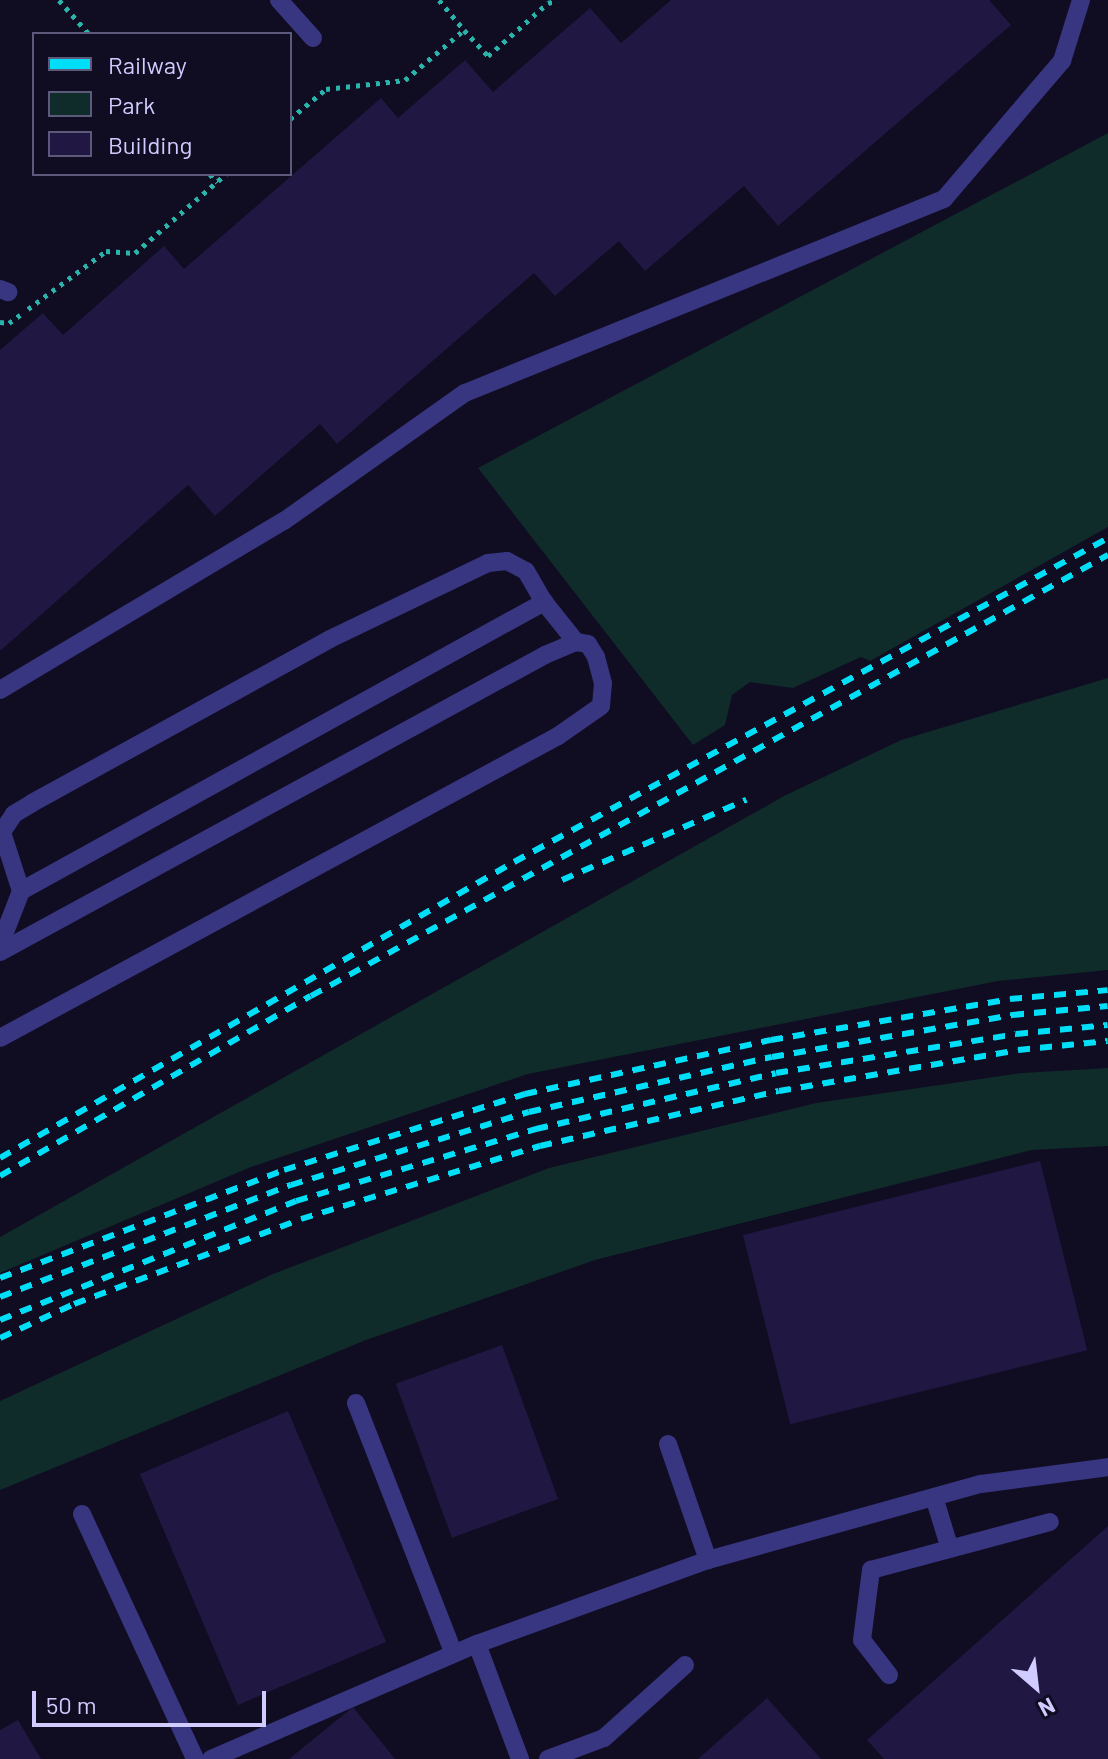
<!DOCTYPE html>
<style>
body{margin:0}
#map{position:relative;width:1108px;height:1759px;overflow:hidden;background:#100c21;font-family:Barlow,sans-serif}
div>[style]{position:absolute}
.green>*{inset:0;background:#0f2b2a}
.building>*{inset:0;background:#201842;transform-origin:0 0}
.path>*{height:5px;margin-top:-2.5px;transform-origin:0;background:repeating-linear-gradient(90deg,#2ab5ac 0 4px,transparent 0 10px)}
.lane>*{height:18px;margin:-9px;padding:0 9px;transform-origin:9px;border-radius:9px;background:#383581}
.rail>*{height:6px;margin-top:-3px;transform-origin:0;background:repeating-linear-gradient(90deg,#00dff7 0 12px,transparent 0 22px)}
span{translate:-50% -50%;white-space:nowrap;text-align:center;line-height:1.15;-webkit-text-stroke:8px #100c21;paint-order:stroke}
.legend{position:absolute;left:32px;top:32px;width:260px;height:144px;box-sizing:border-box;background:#100c21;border:2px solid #5d597a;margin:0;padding:10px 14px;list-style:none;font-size:24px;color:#d1ccff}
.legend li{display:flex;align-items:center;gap:16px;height:40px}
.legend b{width:40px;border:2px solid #5d597a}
.north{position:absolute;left:996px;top:1647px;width:80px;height:80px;-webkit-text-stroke:6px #100c21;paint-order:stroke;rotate:152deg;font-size:22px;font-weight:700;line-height:32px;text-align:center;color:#d1ccff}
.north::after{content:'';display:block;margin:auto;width:28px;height:36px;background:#d1ccff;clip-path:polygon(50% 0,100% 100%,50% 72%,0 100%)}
.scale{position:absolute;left:32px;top:1691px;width:234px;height:36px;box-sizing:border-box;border:4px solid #d1ccff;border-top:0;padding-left:10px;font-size:24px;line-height:28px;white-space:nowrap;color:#d1ccff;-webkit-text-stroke:6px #100c21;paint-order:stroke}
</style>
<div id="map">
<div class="green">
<i style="clip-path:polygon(1108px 133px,1108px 527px,870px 661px,861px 657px,793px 688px,750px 682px,732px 695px,725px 725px,693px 745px,478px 468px)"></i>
<i style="clip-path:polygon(1108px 678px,1108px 970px,998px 981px,528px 1074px,251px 1167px,0 1273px,0 1237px,784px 796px,901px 740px)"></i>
<i style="clip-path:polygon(1108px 1068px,1108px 1146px,1032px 1150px,595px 1260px,366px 1340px,0 1490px,0 1401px,273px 1274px,549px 1168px,816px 1103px,1022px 1073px)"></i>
</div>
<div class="building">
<i style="clip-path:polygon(671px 0,989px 0,1011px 25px,778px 226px,744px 186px,645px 271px,619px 241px,555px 296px,534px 273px,337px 444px,320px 424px,215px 516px,188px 485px,0 651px,0 350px,43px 313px,63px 335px,164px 246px,184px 269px,381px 98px,398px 118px,465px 60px,493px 92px,590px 8px,621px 43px)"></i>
<i style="left:1040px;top:1161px;width:195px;height:306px;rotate:76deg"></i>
<i style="left:502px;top:1345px;width:164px;height:113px;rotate:70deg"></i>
<i style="left:288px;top:1411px;width:251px;height:161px;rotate:67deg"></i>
<i style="clip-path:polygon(1108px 1526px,1108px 1759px,884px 1759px,867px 1740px)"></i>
<i style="clip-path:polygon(767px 1698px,821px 1759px,698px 1759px)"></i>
<i style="clip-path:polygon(353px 1707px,395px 1759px,289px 1759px)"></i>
<i style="clip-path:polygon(18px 1720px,41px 1759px,0 1759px,0 1730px)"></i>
</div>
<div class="path">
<i style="left:59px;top:0;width:45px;rotate:48.6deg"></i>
<i style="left:439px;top:0;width:39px;rotate:50deg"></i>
<i style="left:290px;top:119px;width:47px;rotate:-39.8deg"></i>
<i style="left:326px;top:89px;width:80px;rotate:-6.5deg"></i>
<i style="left:405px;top:80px;width:77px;rotate:-40.3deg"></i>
<i style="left:464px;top:30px;width:35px;rotate:47deg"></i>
<i style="left:488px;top:56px;width:80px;rotate:-41.5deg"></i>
<i style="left:548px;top:3px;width:10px;rotate:-17deg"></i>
<i style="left:210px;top:174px;width:11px;rotate:49deg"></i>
<i style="left:28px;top:309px;width:97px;rotate:-36.6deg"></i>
<i style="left:106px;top:251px;width:29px;rotate:4deg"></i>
<i style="left:135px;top:253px;width:121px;rotate:-41deg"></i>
<i style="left:0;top:322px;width:9px;rotate:6deg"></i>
<i style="left:9px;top:323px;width:14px;rotate:-36deg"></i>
</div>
<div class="lane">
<i style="left:279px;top:0;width:51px;rotate:48.2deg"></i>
<i style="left:0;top:289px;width:9px;rotate:21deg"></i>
<i style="left:0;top:690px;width:330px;rotate:-30.8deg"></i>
<i style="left:284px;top:521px;width:222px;rotate:-35.3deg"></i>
<i style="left:465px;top:393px;width:517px;rotate:-22.05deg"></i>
<i style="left:944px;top:199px;width:182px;rotate:-49.5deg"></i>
<i style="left:1062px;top:61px;width:64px;rotate:-72.7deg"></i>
<i style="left:21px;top:891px;width:62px;rotate:-107.9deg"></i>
<i style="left:2px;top:832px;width:22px;rotate:-56deg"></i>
<i style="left:14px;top:814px;width:21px;rotate:-31deg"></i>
<i style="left:32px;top:803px;width:340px;rotate:-28.8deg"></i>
<i style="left:330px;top:639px;width:175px;rotate:-25.7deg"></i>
<i style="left:488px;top:563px;width:19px;rotate:-6deg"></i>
<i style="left:507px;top:561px;width:21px;rotate:28deg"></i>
<i style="left:526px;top:571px;width:36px;rotate:60deg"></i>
<i style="left:0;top:945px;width:58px;rotate:-68.7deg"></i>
<i style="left:21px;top:891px;width:598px;rotate:-28.92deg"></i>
<i style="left:544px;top:602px;width:51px;rotate:51.3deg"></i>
<i style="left:0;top:952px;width:621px;rotate:-28.59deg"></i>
<i style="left:545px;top:655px;width:34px;rotate:-23deg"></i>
<i style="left:576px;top:642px;width:12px;rotate:9deg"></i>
<i style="left:588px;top:644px;width:15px;rotate:58deg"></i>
<i style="left:596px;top:657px;width:27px;rotate:75deg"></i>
<i style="left:603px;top:683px;width:23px;rotate:95deg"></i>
<i style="left:601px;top:706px;width:52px;rotate:145.1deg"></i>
<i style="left:558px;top:736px;width:634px;rotate:151.58deg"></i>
<i style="left:356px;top:1403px;width:269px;rotate:68.7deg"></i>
<i style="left:668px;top:1444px;width:123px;rotate:71deg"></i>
<i style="left:934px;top:1497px;width:54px;rotate:72.9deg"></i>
<i style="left:82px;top:1514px;width:270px;rotate:65.2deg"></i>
<i style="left:477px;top:1644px;width:123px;rotate:69.5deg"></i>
<i style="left:889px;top:1675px;width:44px;rotate:-127.6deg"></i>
<i style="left:862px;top:1640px;width:71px;rotate:-82.7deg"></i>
<i style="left:871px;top:1570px;width:185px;rotate:-15deg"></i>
<i style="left:211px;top:1759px;width:290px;rotate:-23.4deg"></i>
<i style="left:477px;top:1644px;width:246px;rotate:-20deg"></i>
<i style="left:708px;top:1560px;width:283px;rotate:-15.6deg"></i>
<i style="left:981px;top:1484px;width:128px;rotate:-7.6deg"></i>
<i style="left:548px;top:1759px;width:60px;rotate:-20.6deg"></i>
<i style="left:604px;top:1738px;width:109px;rotate:-42deg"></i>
</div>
<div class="rail">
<i style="left:562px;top:880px;width:201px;rotate:-23.5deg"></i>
<i style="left:0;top:1158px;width:593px;rotate:-29.94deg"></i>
<i style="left:514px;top:862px;width:677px;rotate:-28.61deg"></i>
<i style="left:0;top:1176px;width:359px;rotate:-30.1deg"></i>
<i style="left:311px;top:996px;width:911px;rotate:-28.96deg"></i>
<i style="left:0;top:1278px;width:304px;rotate:-20.8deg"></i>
<i style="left:284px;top:1170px;width:253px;rotate:-17.5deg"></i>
<i style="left:525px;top:1094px;width:252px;rotate:-12.4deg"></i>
<i style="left:771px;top:1040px;width:242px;rotate:-9.7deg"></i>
<i style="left:1010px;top:999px;width:98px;rotate:-5.2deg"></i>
<i style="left:0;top:1297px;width:312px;rotate:-21.1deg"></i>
<i style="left:291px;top:1185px;width:249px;rotate:-17.1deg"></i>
<i style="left:529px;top:1112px;width:249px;rotate:-12.8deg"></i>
<i style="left:772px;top:1057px;width:244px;rotate:-9.9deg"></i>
<i style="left:1012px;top:1015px;width:96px;rotate:-5.4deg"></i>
<i style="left:0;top:1320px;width:319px;rotate:-21.9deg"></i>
<i style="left:296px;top:1201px;width:251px;rotate:-16.7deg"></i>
<i style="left:536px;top:1129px;width:246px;rotate:-13.1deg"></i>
<i style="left:776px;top:1073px;width:243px;rotate:-9.2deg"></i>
<i style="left:1016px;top:1034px;width:92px;rotate:-5.6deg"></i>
<i style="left:0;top:1338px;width:81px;rotate:-24.7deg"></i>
<i style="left:74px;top:1304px;width:242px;rotate:-20.5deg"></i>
<i style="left:301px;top:1219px;width:250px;rotate:-17deg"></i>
<i style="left:540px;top:1146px;width:245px;rotate:-13deg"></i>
<i style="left:779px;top:1091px;width:242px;rotate:-9.7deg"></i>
<i style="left:1018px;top:1050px;width:90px;rotate:-5.7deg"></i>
</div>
<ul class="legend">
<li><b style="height:10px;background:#00dff7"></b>Railway</li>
<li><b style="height:22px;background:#0f2b2a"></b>Park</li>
<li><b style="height:22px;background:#201842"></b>Building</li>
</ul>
<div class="north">N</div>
<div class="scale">50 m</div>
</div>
